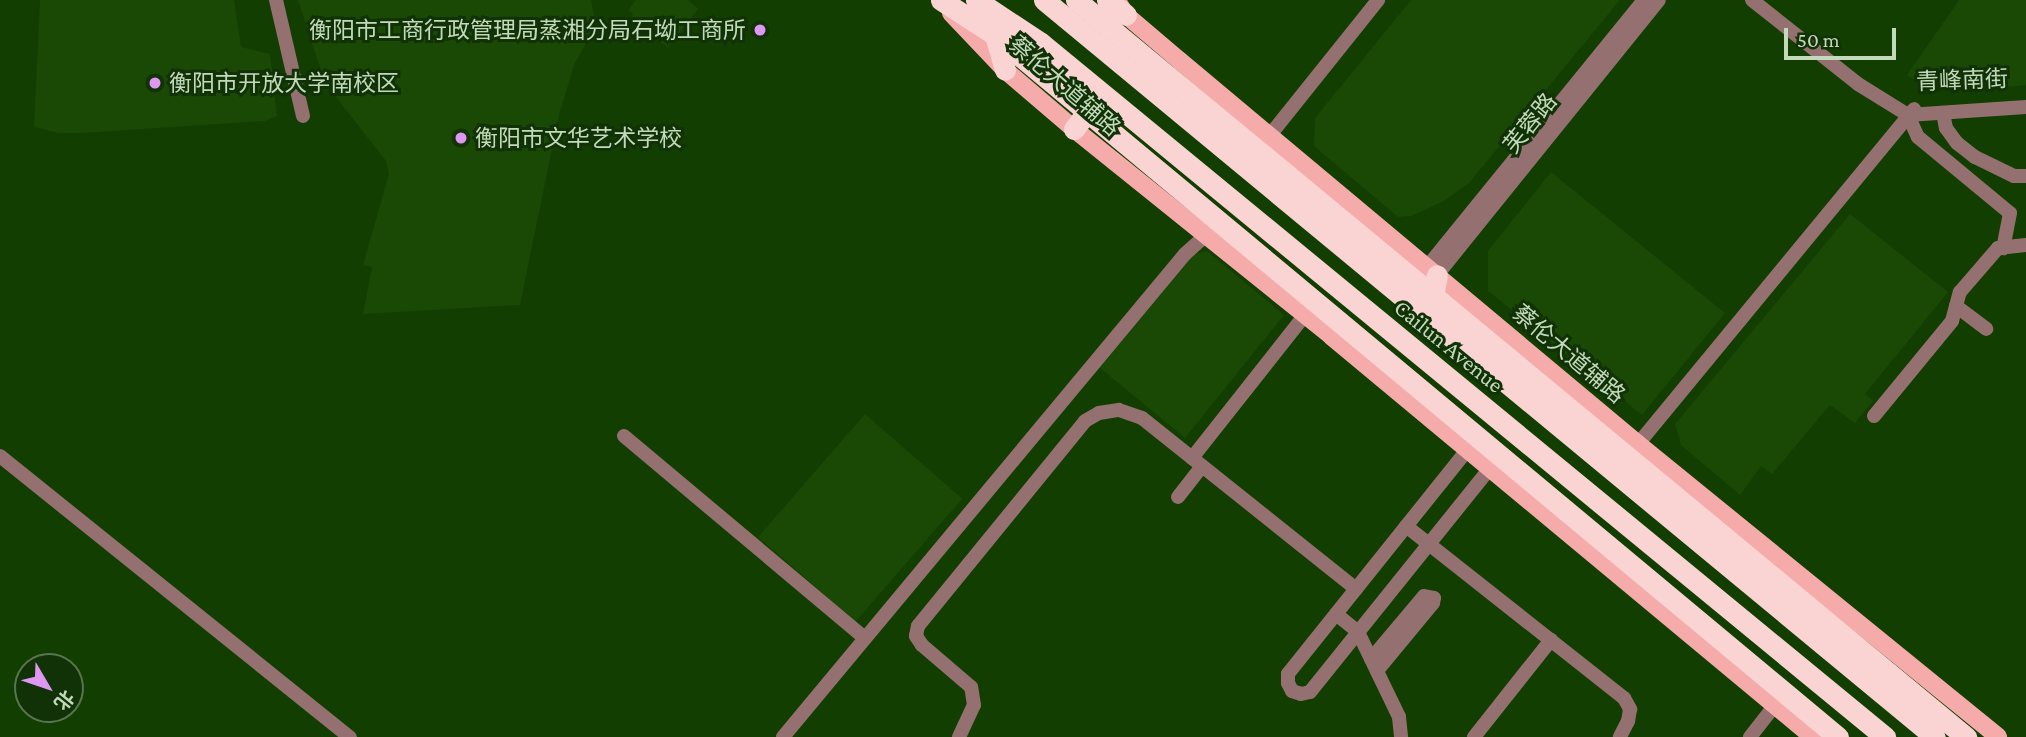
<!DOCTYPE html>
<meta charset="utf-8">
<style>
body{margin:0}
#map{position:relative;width:2026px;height:737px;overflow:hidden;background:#133e02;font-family:"Crimson Pro","Noto Sans SC",serif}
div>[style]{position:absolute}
.built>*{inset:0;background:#194905;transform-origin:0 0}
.minor>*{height:14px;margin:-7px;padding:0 7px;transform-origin:7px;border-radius:7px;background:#957070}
.major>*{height:18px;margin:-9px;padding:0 9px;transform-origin:9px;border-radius:9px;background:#f6abab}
.highway>*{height:21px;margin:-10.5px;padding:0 10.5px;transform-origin:10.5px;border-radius:10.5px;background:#f9d4d3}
.dots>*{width:19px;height:19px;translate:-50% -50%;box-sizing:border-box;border:4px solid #113106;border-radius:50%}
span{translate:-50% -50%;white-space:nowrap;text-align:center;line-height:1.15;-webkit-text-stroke:6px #113106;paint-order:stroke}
.poi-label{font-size:23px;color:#c2dabb}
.right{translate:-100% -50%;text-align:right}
.left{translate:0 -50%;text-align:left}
.street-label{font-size:23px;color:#c2dabb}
.north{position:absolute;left:14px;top:653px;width:70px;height:70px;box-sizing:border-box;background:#113106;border:2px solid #58754e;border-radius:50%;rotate:129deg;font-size:19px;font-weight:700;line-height:28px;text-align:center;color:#c2dabb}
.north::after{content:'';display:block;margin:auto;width:24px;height:32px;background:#df98f2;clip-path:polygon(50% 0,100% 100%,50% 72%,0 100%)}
.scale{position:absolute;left:1784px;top:28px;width:112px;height:32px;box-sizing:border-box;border:4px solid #c2dabb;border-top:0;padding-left:9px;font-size:21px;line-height:24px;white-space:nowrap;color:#c2dabb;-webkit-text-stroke:5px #113106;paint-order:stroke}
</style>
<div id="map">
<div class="built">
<i style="clip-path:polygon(40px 0,234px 0,241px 47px,270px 54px,277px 116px,265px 121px,82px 133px,58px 133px,34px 127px)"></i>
<i style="clip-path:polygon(298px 0,591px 0,596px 25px,574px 65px,559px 115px,520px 305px,363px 314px,372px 267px,363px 265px,389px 174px,386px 161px,325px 83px)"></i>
<i style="clip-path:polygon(636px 0,688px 0,698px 9px,668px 47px,630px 19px,633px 14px,628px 10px)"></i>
<i style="clip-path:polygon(1411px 0,1620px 0,1469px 183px,1444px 201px,1411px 216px,1398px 217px,1314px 146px,1315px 118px)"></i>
<i style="clip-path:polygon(1959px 0,2026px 0,2026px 85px,1976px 90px,1942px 88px,1922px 85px,1907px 75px)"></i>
<i style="clip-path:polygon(1551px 172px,1725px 313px,1642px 415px,1488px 291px,1488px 251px)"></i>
<i style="clip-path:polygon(1850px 214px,1948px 292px,1865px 394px,1873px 401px,1855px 423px,1830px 405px,1772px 474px,1761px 466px,1740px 495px,1681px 445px,1675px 424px)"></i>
<i style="clip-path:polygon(1207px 251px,1284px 315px,1185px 438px,1099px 367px,1193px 254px)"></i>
<i style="left:865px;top:414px;width:129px;height:163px;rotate:41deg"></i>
</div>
<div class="minor">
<i style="left:276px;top:0;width:119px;rotate:76.9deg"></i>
<i style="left:1752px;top:0;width:135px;rotate:38.4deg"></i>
<i style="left:1858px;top:84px;width:59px;rotate:31.8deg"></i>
<i style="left:1908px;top:115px;width:118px;rotate:-3.9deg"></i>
<i style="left:1943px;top:113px;width:15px;rotate:79deg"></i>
<i style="left:1946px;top:128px;width:19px;rotate:54deg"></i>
<i style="left:1957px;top:143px;width:23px;rotate:38deg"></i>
<i style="left:1975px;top:157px;width:43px;rotate:26deg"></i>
<i style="left:2014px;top:176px;width:12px"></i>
<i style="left:1908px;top:115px;width:24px;rotate:66deg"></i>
<i style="left:1918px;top:137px;width:119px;rotate:39.6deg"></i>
<i style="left:2010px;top:213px;width:36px;rotate:101deg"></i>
<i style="left:1270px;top:135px;width:173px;rotate:-51.3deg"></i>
<i style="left:1427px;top:267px;width:344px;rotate:-50.9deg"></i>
<i style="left:1437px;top:275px;width:353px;rotate:-51.1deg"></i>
<i style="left:1956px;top:306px;width:38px;rotate:37deg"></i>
<i style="left:1874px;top:416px;width:123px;rotate:-50.6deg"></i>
<i style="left:1952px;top:321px;width:30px;rotate:-75deg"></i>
<i style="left:1960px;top:292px;width:58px;rotate:-49.2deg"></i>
<i style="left:1998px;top:248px;width:28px;rotate:-6deg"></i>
<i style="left:624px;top:436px;width:314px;rotate:40deg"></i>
<i style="left:1638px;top:444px;width:434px;rotate:-50.5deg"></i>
<i style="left:1468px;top:449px;width:288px;rotate:128.7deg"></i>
<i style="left:1288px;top:674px;width:9px;rotate:90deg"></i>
<i style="left:1288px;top:683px;width:9px;rotate:63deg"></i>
<i style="left:1292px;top:691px;width:9px;rotate:18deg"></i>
<i style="left:1301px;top:694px;width:9px;rotate:-13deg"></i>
<i style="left:1310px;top:692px;width:287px;rotate:-51.2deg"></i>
<i style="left:0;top:456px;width:449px;rotate:38.8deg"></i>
<i style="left:1192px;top:458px;width:182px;rotate:-51.7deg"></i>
<i style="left:1178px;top:497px;width:39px;rotate:-52deg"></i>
<i style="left:1406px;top:526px;width:278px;rotate:38.3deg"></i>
<i style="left:1624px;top:698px;width:13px;rotate:61deg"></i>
<i style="left:1630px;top:709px;width:12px;rotate:99deg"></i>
<i style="left:1628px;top:721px;width:18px;rotate:117deg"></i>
<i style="left:1336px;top:614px;width:28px;rotate:39deg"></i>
<i style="left:1358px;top:632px;width:94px;rotate:64.2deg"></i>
<i style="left:1399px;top:717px;width:20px;rotate:84deg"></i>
<i style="left:1371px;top:659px;width:82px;rotate:-49.9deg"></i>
<i style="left:1424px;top:596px;width:10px;rotate:11deg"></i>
<i style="left:1434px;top:598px;width:5px;rotate:101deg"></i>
<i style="left:1433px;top:603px;width:88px;rotate:129.5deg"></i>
<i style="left:783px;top:737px;width:628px;rotate:-50.23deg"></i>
<i style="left:1185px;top:254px;width:27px;rotate:-42deg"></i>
<i style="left:959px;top:737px;width:35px;rotate:-65deg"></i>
<i style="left:974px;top:705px;width:18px;rotate:-99deg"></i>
<i style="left:971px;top:687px;width:65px;rotate:-139.4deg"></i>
<i style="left:922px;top:645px;width:11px;rotate:-124deg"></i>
<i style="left:916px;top:636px;width:10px;rotate:-79deg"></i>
<i style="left:918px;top:626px;width:264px;rotate:-50.8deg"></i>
<i style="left:1085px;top:421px;width:16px;rotate:-30deg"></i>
<i style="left:1099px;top:413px;width:20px;rotate:-9deg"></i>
<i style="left:1119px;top:410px;width:24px;rotate:19deg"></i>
<i style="left:1142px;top:418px;width:274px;rotate:38.6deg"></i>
<i style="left:1474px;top:737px;width:124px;rotate:-51.6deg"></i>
<i style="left:1750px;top:737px;width:41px;rotate:-52deg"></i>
</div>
<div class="major">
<i style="left:1119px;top:4px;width:13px;rotate:58deg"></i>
<i style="left:1126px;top:15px;width:71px;rotate:40.4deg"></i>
<i style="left:1180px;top:61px;width:597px;rotate:39.9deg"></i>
<i style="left:1638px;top:444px;width:464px;rotate:39.1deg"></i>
<i style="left:951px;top:13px;width:79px;rotate:46.5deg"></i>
<i style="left:1005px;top:70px;width:91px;rotate:40.5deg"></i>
<i style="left:1074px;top:129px;width:330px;rotate:38.8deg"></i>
<i style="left:1331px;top:336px;width:627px;rotate:39.76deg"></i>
</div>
<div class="highway">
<i style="left:941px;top:0;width:64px;rotate:32.9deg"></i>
<i style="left:995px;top:35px;width:36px;rotate:74deg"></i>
<i style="left:976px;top:0;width:78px;rotate:33.5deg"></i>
<i style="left:1041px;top:43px;width:1093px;rotate:39.43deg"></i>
<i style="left:1044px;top:0;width:1156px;rotate:39.6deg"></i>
<i style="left:1076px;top:0;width:1156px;rotate:39.63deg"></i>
<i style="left:1107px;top:0;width:24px;rotate:38deg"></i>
<i style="left:987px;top:9px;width:27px;rotate:73deg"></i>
<i style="left:995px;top:35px;width:1097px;rotate:39.79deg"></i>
<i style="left:1074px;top:129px;width:21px;rotate:-53deg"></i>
<i style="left:1433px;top:297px;width:22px;rotate:-80deg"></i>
</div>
<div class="dots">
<i style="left:760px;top:30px;background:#df98f2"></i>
<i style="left:155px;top:83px;background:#df98f2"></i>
<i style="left:461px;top:138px;background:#df98f2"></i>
</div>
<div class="poi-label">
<span class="right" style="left:746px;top:30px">衡阳市工商行政管理局蒸湘分局石坳工商所</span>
<span class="left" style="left:169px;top:83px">衡阳市开放大学南校区</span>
<span class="left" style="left:475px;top:138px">衡阳市文华艺术学校</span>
</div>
<div class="street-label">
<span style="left:1962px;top:80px;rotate:-2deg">青峰南街</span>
<span style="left:1065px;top:86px;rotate:41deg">蔡伦大道辅路</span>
<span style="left:1530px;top:123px;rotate:-51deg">芙蓉路</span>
<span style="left:1449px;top:346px;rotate:39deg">Cailun Avenue</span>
<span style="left:1569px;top:354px;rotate:40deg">蔡伦大道辅路</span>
</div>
<div class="north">北</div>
<div class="scale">50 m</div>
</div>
